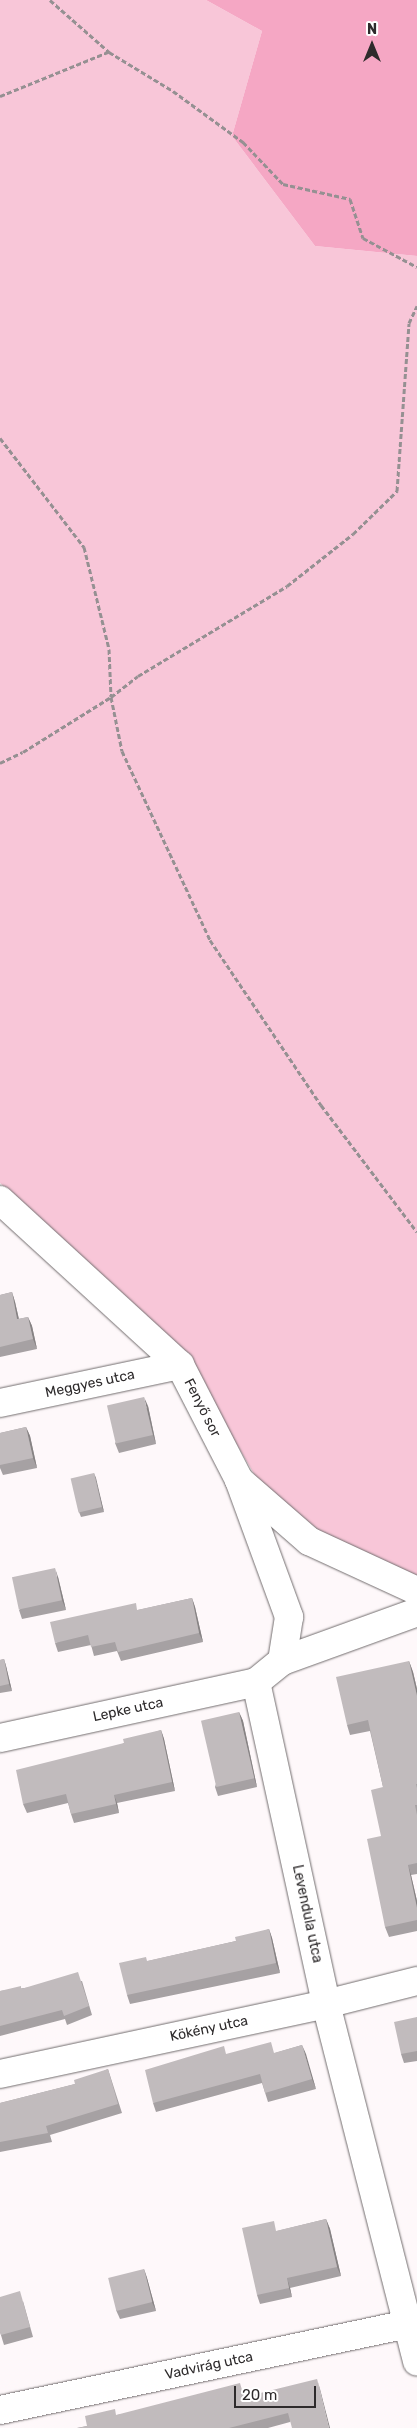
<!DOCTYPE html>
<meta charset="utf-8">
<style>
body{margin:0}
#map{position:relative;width:417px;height:2428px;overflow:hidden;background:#fef8fa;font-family:Rubik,sans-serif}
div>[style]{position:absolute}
.green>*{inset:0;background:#f8c6d8}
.forest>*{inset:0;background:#f5a7c4}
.path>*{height:3px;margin-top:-1.5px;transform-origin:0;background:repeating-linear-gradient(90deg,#959092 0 5px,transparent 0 7.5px)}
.roads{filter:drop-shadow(0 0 1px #726d6e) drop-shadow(0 0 1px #726d6e)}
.minor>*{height:28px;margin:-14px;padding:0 14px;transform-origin:14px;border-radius:14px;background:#fff}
.wall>*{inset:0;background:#a6a1a3}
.shaded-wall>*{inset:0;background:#878384}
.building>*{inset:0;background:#c1bbbd;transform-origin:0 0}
span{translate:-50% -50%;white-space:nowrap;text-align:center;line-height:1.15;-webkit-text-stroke:4.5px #fff;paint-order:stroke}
.street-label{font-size:14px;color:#2e2b2c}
.north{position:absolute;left:347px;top:20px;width:50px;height:50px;-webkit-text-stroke:4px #fff;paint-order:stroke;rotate:0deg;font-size:14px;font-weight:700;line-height:20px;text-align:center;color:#2e2b2c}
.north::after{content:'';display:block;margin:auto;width:18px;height:22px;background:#2e2b2c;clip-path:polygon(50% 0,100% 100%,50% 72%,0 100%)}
.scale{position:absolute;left:234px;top:2386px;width:82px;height:22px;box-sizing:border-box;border:2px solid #2e2b2c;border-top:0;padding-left:6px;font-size:15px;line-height:18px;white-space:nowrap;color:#2e2b2c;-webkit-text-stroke:4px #fff;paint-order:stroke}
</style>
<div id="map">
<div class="green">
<i style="clip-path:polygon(0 0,206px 0,262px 31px,232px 136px,315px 246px,417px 256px,417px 1579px,328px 1538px,257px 1479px,219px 1414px,164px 1334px,0 1183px)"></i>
</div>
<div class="forest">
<i style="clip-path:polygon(206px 0,417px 0,417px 256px,315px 246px,232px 136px,262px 31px)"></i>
</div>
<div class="path">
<i style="left:50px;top:0;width:79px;rotate:41.4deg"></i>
<i style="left:109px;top:52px;width:75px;rotate:31.4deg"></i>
<i style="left:173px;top:91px;width:87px;rotate:36.1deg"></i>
<i style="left:243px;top:142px;width:58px;rotate:46.4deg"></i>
<i style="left:283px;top:184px;width:69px;rotate:12.6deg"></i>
<i style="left:350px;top:199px;width:41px;rotate:71.6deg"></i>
<i style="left:363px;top:238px;width:61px;rotate:28.2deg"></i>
<i style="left:0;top:96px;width:117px;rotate:-22.2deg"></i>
<i style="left:0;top:438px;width:138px;rotate:52.4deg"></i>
<i style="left:84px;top:547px;width:105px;rotate:76.2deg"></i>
<i style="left:109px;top:649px;width:48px;rotate:87.6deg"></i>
<i style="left:111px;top:697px;width:55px;rotate:78.5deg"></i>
<i style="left:122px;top:751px;width:208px;rotate:65deg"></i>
<i style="left:210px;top:940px;width:199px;rotate:56.1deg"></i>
<i style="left:321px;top:1105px;width:159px;rotate:52.9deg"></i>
<i style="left:0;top:763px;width:25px;rotate:-26deg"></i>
<i style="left:23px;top:752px;width:104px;rotate:-32deg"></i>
<i style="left:111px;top:697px;width:34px;rotate:-38deg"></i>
<i style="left:138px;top:676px;width:174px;rotate:-31.1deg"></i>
<i style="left:287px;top:586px;width:84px;rotate:-38.2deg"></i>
<i style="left:353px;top:534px;width:62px;rotate:-44.3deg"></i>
<i style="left:397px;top:491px;width:168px;rotate:-85.9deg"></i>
<i style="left:409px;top:323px;width:19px;rotate:-65deg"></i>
</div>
<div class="roads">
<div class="minor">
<i style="left:0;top:1200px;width:244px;rotate:42.5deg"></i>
<i style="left:180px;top:1365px;width:129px;rotate:62.8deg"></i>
<i style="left:239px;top:1480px;width:93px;rotate:41.1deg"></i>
<i style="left:309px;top:1541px;width:119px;rotate:24.8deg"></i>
<i style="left:0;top:1403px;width:184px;rotate:-11.9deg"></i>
<i style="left:239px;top:1480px;width:146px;rotate:69.9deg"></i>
<i style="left:289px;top:1617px;width:45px;rotate:99deg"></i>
<i style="left:282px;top:1661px;width:33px;rotate:141deg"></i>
<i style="left:256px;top:1682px;width:330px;rotate:77.7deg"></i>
<i style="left:326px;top:2004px;width:369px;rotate:75.7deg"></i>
<i style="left:282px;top:1661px;width:144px;rotate:-19.9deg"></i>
<i style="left:0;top:1738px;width:262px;rotate:-12.3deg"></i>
<i style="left:0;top:2074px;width:333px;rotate:-12.1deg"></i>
<i style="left:326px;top:2004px;width:94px;rotate:-14.2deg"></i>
<i style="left:0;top:2410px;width:426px;rotate:-11.9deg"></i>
</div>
</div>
<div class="wall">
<i style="clip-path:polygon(12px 1292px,15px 1302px,19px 1319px,28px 1317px,32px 1326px,37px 1349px,0 1357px,0 1295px)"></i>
<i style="clip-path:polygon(148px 1406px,156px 1444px,119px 1453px,115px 1443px)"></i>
<i style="clip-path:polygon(26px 1427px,30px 1436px,37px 1468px,3px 1475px,0 1468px,0 1433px)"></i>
<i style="clip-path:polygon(94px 1473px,104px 1512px,81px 1517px,79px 1512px)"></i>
<i style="clip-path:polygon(58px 1577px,66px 1610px,22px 1619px,19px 1610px)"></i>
<i style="clip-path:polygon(192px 1598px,195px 1607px,203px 1642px,121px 1661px,117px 1651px,94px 1656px,91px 1645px,58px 1652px,55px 1643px,138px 1610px)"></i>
<i style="clip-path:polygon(4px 1659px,6px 1666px,12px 1691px,0 1693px,0 1660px)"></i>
<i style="clip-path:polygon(409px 1661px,413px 1672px,417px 1689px,417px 1874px,411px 1875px,417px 1901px,417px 1931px,389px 1937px,385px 1927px,381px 1836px,383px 1787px,370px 1731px,350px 1735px,347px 1725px)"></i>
<i style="clip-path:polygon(239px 1712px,243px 1721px,257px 1787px,218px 1796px,215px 1787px)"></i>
<i style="clip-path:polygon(161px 1730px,164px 1739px,175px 1791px,117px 1803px,119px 1813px,74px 1823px,71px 1814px,68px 1803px,27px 1813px,23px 1804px,124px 1743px)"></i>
<i style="clip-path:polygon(269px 1929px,272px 1938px,280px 1973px,130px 2004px,127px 1995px,148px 1961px,236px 1941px)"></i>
<i style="clip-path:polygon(82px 1981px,92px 2015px,67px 2025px,65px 2019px,0 2036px,0 1991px)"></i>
<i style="clip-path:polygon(417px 2017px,417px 2061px,404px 2063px,401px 2054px)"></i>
<i style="clip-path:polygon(302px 2045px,316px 2089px,268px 2102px,262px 2083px,156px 2112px,153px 2103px,226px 2054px,275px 2053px)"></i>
<i style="clip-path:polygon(108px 2069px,122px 2113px,50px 2135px,52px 2142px,0 2152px,0 2103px,75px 2084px)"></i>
<i style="clip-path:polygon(326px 2219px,330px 2229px,341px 2276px,290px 2288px,292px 2297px,260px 2304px,257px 2295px,277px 2231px)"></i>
<i style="clip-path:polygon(144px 2269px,147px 2278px,156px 2311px,120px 2319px,116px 2310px)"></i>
<i style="clip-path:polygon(23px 2301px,33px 2337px,4px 2345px,0 2332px)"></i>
<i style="clip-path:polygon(320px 2389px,290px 2422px,268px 2428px,77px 2428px,87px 2426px,117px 2415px,244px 2392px,245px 2397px)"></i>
</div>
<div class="shaded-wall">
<i style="clip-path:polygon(12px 1292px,15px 1302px,21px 1329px,17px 1319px)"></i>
<i style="clip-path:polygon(28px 1317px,32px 1326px,37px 1349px,33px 1339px)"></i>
<i style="clip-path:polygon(144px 1397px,148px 1406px,156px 1444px,153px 1435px)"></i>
<i style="clip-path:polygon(26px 1427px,30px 1436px,37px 1468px,33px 1458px)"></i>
<i style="clip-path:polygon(94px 1473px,96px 1478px,104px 1512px,102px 1507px)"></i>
<i style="clip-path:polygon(55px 1568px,58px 1577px,66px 1610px,62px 1600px)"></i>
<i style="clip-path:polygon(192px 1598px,195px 1607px,203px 1642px,199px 1633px)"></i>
<i style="clip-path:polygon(4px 1659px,6px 1666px,12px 1691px,9px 1684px)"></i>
<i style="clip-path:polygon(409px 1661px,413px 1672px,417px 1689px,417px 1696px)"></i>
<i style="clip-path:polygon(239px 1712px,243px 1721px,257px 1787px,254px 1778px)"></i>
<i style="clip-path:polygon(161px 1730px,164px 1739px,175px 1791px,172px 1782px)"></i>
<i style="clip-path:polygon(114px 1795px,117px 1803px,119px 1813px,116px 1804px)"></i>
<i style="clip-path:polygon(408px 1865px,411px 1875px,417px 1901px,417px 1908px)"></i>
<i style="clip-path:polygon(269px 1929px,272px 1938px,280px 1973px,276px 1963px)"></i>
<i style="clip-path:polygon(302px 2045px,306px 2054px,316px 2089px,312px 2079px)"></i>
<i style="clip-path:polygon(326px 2219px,330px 2229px,341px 2276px,337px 2267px)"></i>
<i style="clip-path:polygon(144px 2269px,147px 2278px,156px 2311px,152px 2302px)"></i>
<i style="clip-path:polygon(287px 2278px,290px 2288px,292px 2297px,289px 2288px)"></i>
<i style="clip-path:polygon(317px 2379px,320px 2389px,330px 2428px,329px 2428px)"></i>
</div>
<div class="building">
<i style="clip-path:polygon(12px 1292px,17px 1319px,28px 1317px,33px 1339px,0 1347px,0 1295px)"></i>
<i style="left:144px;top:1397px;width:39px;height:38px;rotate:77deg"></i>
<i style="clip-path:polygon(26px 1427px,33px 1458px,0 1465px,0 1433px)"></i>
<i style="left:94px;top:1473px;width:35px;height:24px;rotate:77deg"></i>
<i style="left:55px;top:1568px;width:33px;height:44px;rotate:78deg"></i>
<i style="clip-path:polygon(192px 1598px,199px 1633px,118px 1652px,115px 1642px,91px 1647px,88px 1635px,55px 1643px,50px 1622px,136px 1603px,137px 1610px)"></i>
<i style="clip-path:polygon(4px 1659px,9px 1684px,0 1686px,0 1660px)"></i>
<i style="clip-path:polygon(409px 1661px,417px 1696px,417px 1784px,416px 1784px,417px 1788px,417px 1805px,415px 1805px,417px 1815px,417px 1863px,408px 1865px,417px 1908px,417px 1920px,385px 1927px,367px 1839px,381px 1836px,371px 1790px,383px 1787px,368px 1720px,347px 1725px,336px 1677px)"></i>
<i style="left:239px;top:1712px;width:68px;height:39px;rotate:77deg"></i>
<i style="clip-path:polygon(161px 1730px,172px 1782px,114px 1795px,116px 1804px,71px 1814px,66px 1794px,23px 1804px,16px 1770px,124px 1743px,123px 1739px)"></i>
<i style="clip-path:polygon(269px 1929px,276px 1963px,127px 1995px,119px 1963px,146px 1957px,147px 1961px,236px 1941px,235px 1937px)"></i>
<i style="clip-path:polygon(78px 1972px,89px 2006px,64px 2016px,62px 2010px,0 2026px,0 1991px,21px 1986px,21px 1989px)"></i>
<i style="clip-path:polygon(417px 2017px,417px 2051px,401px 2054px,394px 2022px)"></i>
<i style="clip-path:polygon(271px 2042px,274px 2053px,302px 2045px,312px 2079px,265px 2093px,260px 2074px,153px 2103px,145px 2070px,224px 2046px,226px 2054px)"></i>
<i style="clip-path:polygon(108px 2069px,118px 2104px,46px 2126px,48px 2133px,0 2142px,0 2103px,75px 2084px,74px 2080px)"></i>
<i style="clip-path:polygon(326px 2219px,337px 2267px,287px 2278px,289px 2288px,257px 2295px,242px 2228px,274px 2221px,276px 2231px)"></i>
<i style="left:144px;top:2269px;width:34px;height:37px;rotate:76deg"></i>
<i style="clip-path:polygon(20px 2291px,30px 2327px,1px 2335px,0 2332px,0 2297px)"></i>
<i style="clip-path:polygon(317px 2379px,329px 2428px,292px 2428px,288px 2413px,229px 2428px,77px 2428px,87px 2426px,85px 2416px,115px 2409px,116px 2415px,240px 2383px,244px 2397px)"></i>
</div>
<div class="street-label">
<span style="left:90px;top:1384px;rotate:-12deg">Meggyes utca</span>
<span style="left:202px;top:1408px;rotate:63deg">Fenyő sor</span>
<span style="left:128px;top:1710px;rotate:-12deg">Lepke utca</span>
<span style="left:307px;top:1914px;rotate:78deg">Levendula utca</span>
<span style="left:209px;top:2029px;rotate:-12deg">Kökény utca</span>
<span style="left:209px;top:2366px;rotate:-12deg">Vadvirág utca</span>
</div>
<div class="north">N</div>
<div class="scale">20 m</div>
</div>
